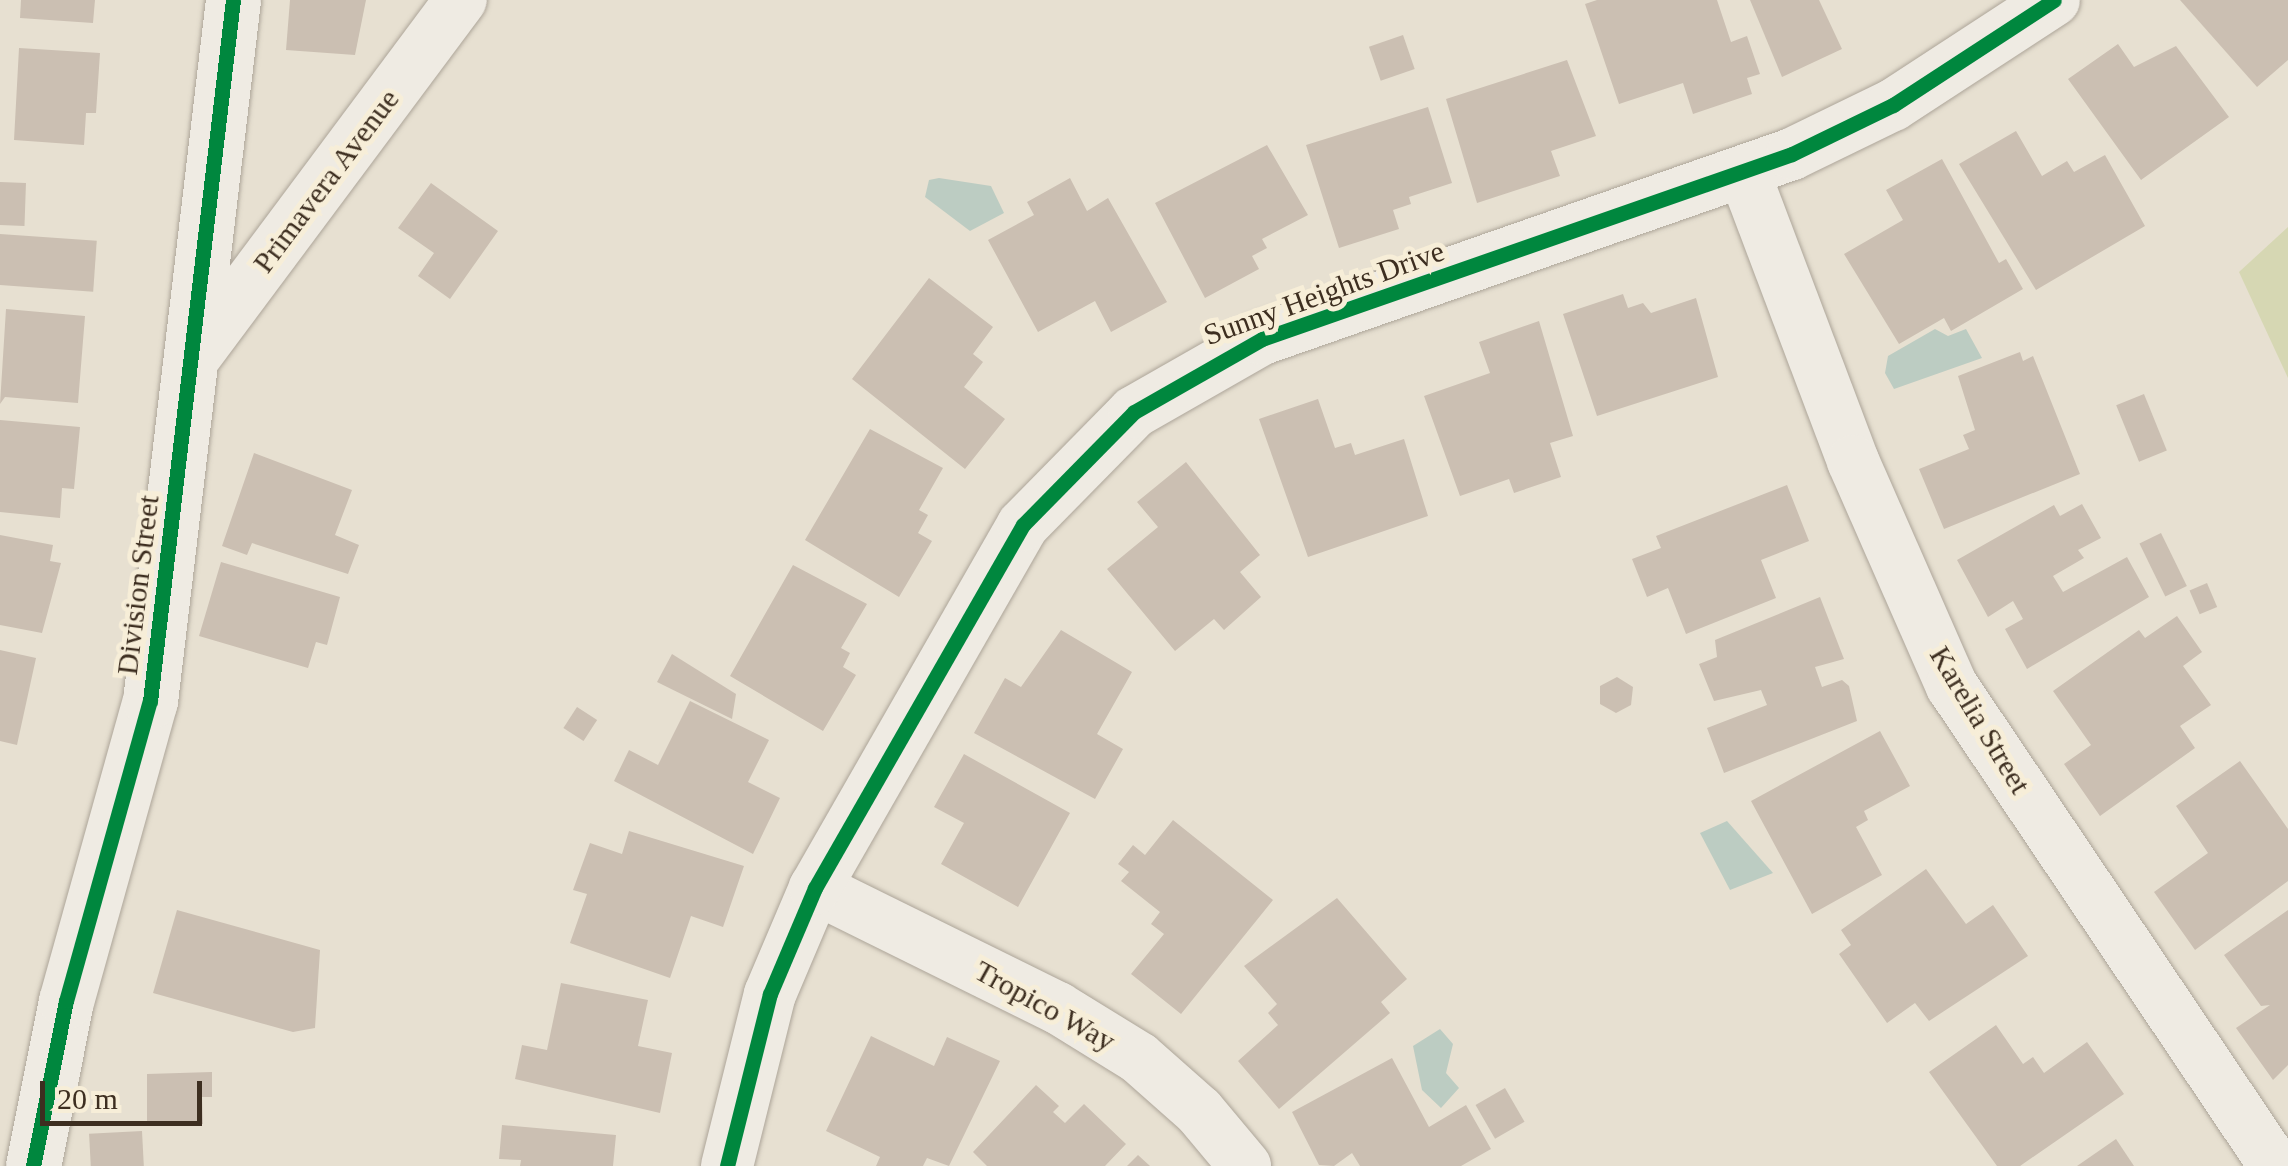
<!DOCTYPE html>
<style>
body{margin:0}
#map{position:relative;width:2288px;height:1166px;overflow:hidden;background:#e7e0d1;font-family:Georgia,serif}
div>[style]{position:absolute}
.green>*{inset:0;background:#d6d7b3}
.water>*{inset:0;background:#bcccc2}
.building>*{inset:0;background:#cbbfb2;transform-origin:0 0}
.roads{filter:drop-shadow(0 0 2px #ada599) drop-shadow(0 0 2px #ada599)}
.minor>*{height:52px;margin:-26px;padding:0 26px;transform-origin:26px;border-radius:26px;background:#efebe3}
.tertiary>*{height:55px;margin:-27.5px;padding:0 27.5px;transform-origin:27.5px;border-radius:27.5px;background:#efebe3}
.cycleway>*{height:15px;margin:-7.5px;padding:0 7.5px;transform-origin:7.5px;border-radius:7.5px;background:#00873e}
span{translate:-50% -50%;white-space:nowrap;text-align:center;line-height:1.15;-webkit-text-stroke:10px #f7eed8;paint-order:stroke}
.street-label{font-size:30px;color:#3d2e20}
.scale{position:absolute;left:40px;top:1081px;width:162px;height:45px;box-sizing:border-box;border:5px solid #3d2e20;border-top:0;padding-left:12px;font-size:30px;line-height:35px;white-space:nowrap;color:#3d2e20;-webkit-text-stroke:8px #f7eed8;paint-order:stroke}
</style>
<div id="map">
<div class="green">
<i style="clip-path:polygon(2288px 227px,2288px 378px,2239px 272px)"></i>
</div>
<div class="water">
<i style="clip-path:polygon(939px 178px,991px 186px,1004px 213px,970px 231px,925px 197px,929px 180px)"></i>
<i style="clip-path:polygon(1935px 329px,1948px 336px,1966px 329px,1982px 358px,1894px 389px,1885px 373px,1888px 356px)"></i>
<i style="clip-path:polygon(1727px 821px,1773px 873px,1730px 890px,1700px 833px)"></i>
<i style="clip-path:polygon(1440px 1029px,1453px 1044px,1446px 1073px,1459px 1088px,1441px 1108px,1422px 1090px,1413px 1046px)"></i>
</div>
<div class="building">
<i style="clip-path:polygon(21px 0,95px 0,93px 23px,20px 18px)"></i>
<i style="clip-path:polygon(290px 0,366px 0,355px 55px,286px 50px)"></i>
<i style="clip-path:polygon(1597px 0,1717px 0,1731px 42px,1747px 36px,1760px 74px,1747px 78px,1752px 94px,1693px 114px,1683px 83px,1619px 104px,1585px 4px)"></i>
<i style="clip-path:polygon(1750px 0,1819px 0,1842px 49px,1782px 77px)"></i>
<i style="clip-path:polygon(2180px 0,2288px 0,2288px 60px,2257px 87px)"></i>
<i style="left:1403px;top:35px;width:36px;height:36px;rotate:71deg"></i>
<i style="clip-path:polygon(2118px 44px,2134px 67px,2176px 46px,2229px 117px,2141px 180px,2068px 79px)"></i>
<i style="clip-path:polygon(19px 48px,100px 53px,96px 113px,86px 113px,84px 145px,14px 140px)"></i>
<i style="clip-path:polygon(1567px 60px,1596px 136px,1551px 151px,1560px 176px,1477px 203px,1446px 99px)"></i>
<i style="clip-path:polygon(1428px 107px,1452px 183px,1409px 197px,1411px 204px,1393px 210px,1399px 229px,1339px 248px,1306px 145px)"></i>
<i style="clip-path:polygon(2016px 131px,2042px 176px,2067px 161px,2074px 172px,2105px 155px,2145px 226px,2036px 290px,1959px 164px)"></i>
<i style="clip-path:polygon(1267px 145px,1308px 215px,1262px 239px,1267px 248px,1252px 256px,1259px 269px,1205px 298px,1155px 203px)"></i>
<i style="clip-path:polygon(1942px 159px,1999px 263px,2006px 259px,2023px 289px,1951px 331px,1944px 318px,1899px 344px,1844px 254px,1903px 220px,1886px 190px)"></i>
<i style="clip-path:polygon(1070px 178px,1087px 211px,1108px 198px,1167px 302px,1111px 332px,1095px 301px,1038px 332px,988px 240px,1034px 215px,1027px 202px)"></i>
<i style="left:0;top:182px;width:26px;height:43px;rotate:2deg"></i>
<i style="clip-path:polygon(431px 183px,498px 231px,450px 299px,418px 276px,434px 253px,398px 228px)"></i>
<i style="left:0;top:234px;width:97px;height:51px;rotate:4deg"></i>
<i style="clip-path:polygon(929px 278px,993px 327px,973px 354px,983px 362px,964px 387px,1005px 419px,965px 469px,852px 379px)"></i>
<i style="clip-path:polygon(1623px 294px,1628px 308px,1643px 303px,1651px 313px,1696px 298px,1718px 377px,1597px 416px,1563px 314px)"></i>
<i style="clip-path:polygon(6px 309px,85px 316px,78px 403px,5px 397px,0 404px)"></i>
<i style="clip-path:polygon(1539px 321px,1573px 436px,1550px 443px,1561px 477px,1514px 493px,1509px 479px,1460px 496px,1424px 396px,1490px 373px,1479px 342px)"></i>
<i style="clip-path:polygon(2020px 352px,2023px 361px,2033px 356px,2080px 474px,1944px 529px,1919px 469px,1969px 449px,1963px 435px,1975px 430px,1958px 376px)"></i>
<i style="left:2144px;top:394px;width:61px;height:30px;rotate:68deg"></i>
<i style="clip-path:polygon(1318px 399px,1335px 448px,1351px 443px,1355px 455px,1404px 439px,1428px 516px,1308px 557px,1259px 419px)"></i>
<i style="clip-path:polygon(0 420px,80px 427px,74px 489px,62px 488px,60px 518px,0 512px)"></i>
<i style="clip-path:polygon(870px 429px,943px 468px,919px 510px,928px 515px,918px 533px,932px 541px,899px 597px,805px 540px)"></i>
<i style="clip-path:polygon(254px 453px,352px 490px,335px 535px,359px 545px,348px 574px,252px 543px,247px 555px,222px 546px)"></i>
<i style="clip-path:polygon(1186px 462px,1260px 555px,1240px 572px,1261px 597px,1224px 630px,1214px 619px,1175px 651px,1107px 569px,1158px 527px,1137px 502px)"></i>
<i style="clip-path:polygon(1787px 485px,1809px 541px,1761px 560px,1776px 598px,1686px 634px,1668px 588px,1647px 597px,1632px 559px,1661px 548px,1656px 536px)"></i>
<i style="clip-path:polygon(2082px 504px,2101px 538px,2078px 550px,2084px 558px,2053px 576px,2063px 592px,2127px 557px,2149px 597px,2027px 669px,2005px 629px,2023px 619px,2013px 601px,1988px 617px,1957px 560px,2054px 505px,2060px 516px)"></i>
<i style="left:2161px;top:533px;width:59px;height:24px;rotate:64deg"></i>
<i style="clip-path:polygon(0 535px,53px 545px,50px 561px,61px 563px,42px 633px,0 625px)"></i>
<i style="clip-path:polygon(221px 562px,340px 597px,327px 645px,316px 642px,308px 668px,199px 636px)"></i>
<i style="clip-path:polygon(793px 565px,867px 604px,841px 648px,850px 653px,843px 667px,856px 675px,823px 731px,730px 676px)"></i>
<i style="left:2207px;top:583px;width:26px;height:19px;rotate:67deg"></i>
<i style="clip-path:polygon(1820px 597px,1844px 659px,1815px 667px,1822px 687px,1842px 680px,1849px 686px,1857px 721px,1724px 773px,1707px 728px,1767px 705px,1761px 690px,1714px 701px,1699px 664px,1717px 657px,1715px 640px)"></i>
<i style="clip-path:polygon(2177px 616px,2202px 652px,2183px 666px,2211px 705px,2180px 726px,2195px 748px,2100px 816px,2064px 764px,2091px 745px,2053px 691px,2139px 630px,2145px 638px)"></i>
<i style="clip-path:polygon(1061px 630px,1132px 672px,1097px 734px,1123px 749px,1095px 799px,974px 733px,1005px 678px,1021px 687px)"></i>
<i style="clip-path:polygon(0 650px,36px 658px,17px 745px,0 741px)"></i>
<i style="clip-path:polygon(672px 654px,736px 694px,732px 719px,657px 682px)"></i>
<i style="clip-path:polygon(1617px 677px,1633px 687px,1631px 705px,1616px 713px,1600px 704px,1600px 686px)"></i>
<i style="clip-path:polygon(690px 701px,769px 740px,748px 782px,780px 798px,753px 854px,614px 781px,629px 750px,658px 765px)"></i>
<i style="left:577px;top:707px;width:24px;height:25px;rotate:33deg"></i>
<i style="clip-path:polygon(1880px 731px,1910px 786px,1864px 811px,1868px 820px,1856px 827px,1882px 875px,1812px 914px,1751px 801px)"></i>
<i style="clip-path:polygon(964px 754px,1070px 813px,1018px 907px,941px 864px,964px 823px,934px 807px)"></i>
<i style="clip-path:polygon(2240px 761px,2288px 829px,2288px 881px,2195px 950px,2154px 892px,2208px 853px,2176px 806px)"></i>
<i style="clip-path:polygon(1173px 820px,1273px 900px,1181px 1014px,1131px 974px,1164px 934px,1151px 924px,1160px 912px,1121px 881px,1129px 872px,1118px 864px,1133px 845px,1145px 855px)"></i>
<i style="clip-path:polygon(629px 831px,744px 866px,723px 927px,691px 916px,670px 978px,570px 943px,587px 894px,573px 890px,590px 843px,622px 854px)"></i>
<i style="clip-path:polygon(1926px 869px,1966px 924px,1993px 905px,2028px 956px,1929px 1021px,1915px 1003px,1887px 1023px,1839px 954px,1851px 945px,1841px 930px)"></i>
<i style="clip-path:polygon(1337px 898px,1407px 979px,1381px 1002px,1390px 1013px,1279px 1109px,1238px 1061px,1278px 1025px,1268px 1013px,1277px 1004px,1244px 966px)"></i>
<i style="clip-path:polygon(177px 910px,320px 950px,315px 1028px,293px 1032px,153px 993px)"></i>
<i style="clip-path:polygon(2288px 910px,2288px 1065px,2273px 1080px,2236px 1028px,2270px 1005px,2261px 1006px,2224px 955px)"></i>
<i style="clip-path:polygon(561px 983px,648px 1000px,638px 1046px,672px 1053px,660px 1113px,515px 1079px,522px 1045px,547px 1050px)"></i>
<i style="clip-path:polygon(1996px 1025px,2023px 1064px,2033px 1057px,2044px 1073px,2087px 1042px,2124px 1094px,2020px 1166px,1997px 1166px,1929px 1072px)"></i>
<i style="clip-path:polygon(871px 1036px,934px 1066px,947px 1037px,1000px 1061px,949px 1166px,927px 1158px,923px 1166px,876px 1166px,880px 1157px,826px 1131px)"></i>
<i style="clip-path:polygon(1392px 1058px,1429px 1127px,1466px 1105px,1491px 1149px,1461px 1166px,1360px 1166px,1352px 1153px,1334px 1166px,1319px 1165px,1292px 1112px)"></i>
<i style="clip-path:polygon(212px 1072px,212px 1097px,202px 1097px,203px 1124px,147px 1125px,147px 1074px)"></i>
<i style="clip-path:polygon(1036px 1085px,1059px 1106px,1053px 1112px,1065px 1123px,1084px 1104px,1126px 1144px,1105px 1166px,987px 1166px,973px 1152px)"></i>
<i style="left:1505px;top:1088px;width:39px;height:34px;rotate:60deg"></i>
<i style="clip-path:polygon(502px 1125px,616px 1135px,613px 1166px,520px 1166px,521px 1160px,499px 1159px)"></i>
<i style="left:142px;top:1131px;width:35px;height:53px;rotate:87deg"></i>
<i style="clip-path:polygon(2116px 1139px,2134px 1166px,2077px 1166px)"></i>
<i style="clip-path:polygon(1138px 1155px,1150px 1166px,1127px 1166px)"></i>
</div>
<div class="roads">
<div class="minor">
<i style="left:1745px;top:175px;width:306px;rotate:69.3deg"></i>
<i style="left:1853px;top:461px;width:246px;rotate:66.3deg"></i>
<i style="left:1952px;top:686px;width:579px;rotate:56.06deg"></i>
<i style="left:190px;top:363px;width:453px;rotate:-53.3deg"></i>
<i style="left:815px;top:888px;width:271px;rotate:26.3deg"></i>
<i style="left:1058px;top:1008px;width:95px;rotate:31.7deg"></i>
<i style="left:1139px;top:1058px;width:80px;rotate:41.5deg"></i>
<i style="left:1199px;top:1111px;width:72px;rotate:50.1deg"></i>
<i style="left:727px;top:1166px;width:177px;rotate:-76deg"></i>
<i style="left:770px;top:994px;width:115px;rotate:-67deg"></i>
<i style="left:815px;top:888px;width:418px;rotate:-60.2deg"></i>
<i style="left:1023px;top:525px;width:158px;rotate:-45.5deg"></i>
<i style="left:1134px;top:412px;width:147px;rotate:-29.7deg"></i>
<i style="left:1262px;top:339px;width:561px;rotate:-19.24deg"></i>
<i style="left:1792px;top:154px;width:112px;rotate:-25.9deg"></i>
<i style="left:1893px;top:105px;width:192px;rotate:-33.1deg"></i>
</div>
<div class="tertiary">
<i style="left:33px;top:1166px;width:168px;rotate:-78.7deg"></i>
<i style="left:66px;top:1001px;width:312px;rotate:-74.4deg"></i>
<i style="left:150px;top:701px;width:706px;rotate:-83.25deg"></i>
</div>
</div>
<div class="cycleway">
<i style="left:33px;top:1166px;width:168px;rotate:-78.7deg"></i>
<i style="left:66px;top:1001px;width:312px;rotate:-74.4deg"></i>
<i style="left:150px;top:701px;width:706px;rotate:-83.25deg"></i>
<i style="left:727px;top:1166px;width:177px;rotate:-76deg"></i>
<i style="left:770px;top:994px;width:115px;rotate:-67deg"></i>
<i style="left:815px;top:888px;width:418px;rotate:-60.2deg"></i>
<i style="left:1023px;top:525px;width:158px;rotate:-45.5deg"></i>
<i style="left:1134px;top:412px;width:147px;rotate:-29.7deg"></i>
<i style="left:1262px;top:339px;width:561px;rotate:-19.24deg"></i>
<i style="left:1792px;top:154px;width:112px;rotate:-25.9deg"></i>
<i style="left:1893px;top:105px;width:192px;rotate:-33.1deg"></i>
</div>
<div class="street-label">
<span style="left:326px;top:181px;rotate:-53deg">Primavera Avenue</span>
<span style="left:1324px;top:293px;rotate:-20deg">Sunny Heights Drive</span>
<span style="left:138px;top:585px;rotate:-83deg">Division Street</span>
<span style="left:1980px;top:720px;rotate:59deg">Karelia Street</span>
<span style="left:1045px;top:1006px;rotate:29deg">Tropico Way</span>
</div>
<div class="scale">20 m</div>
</div>
